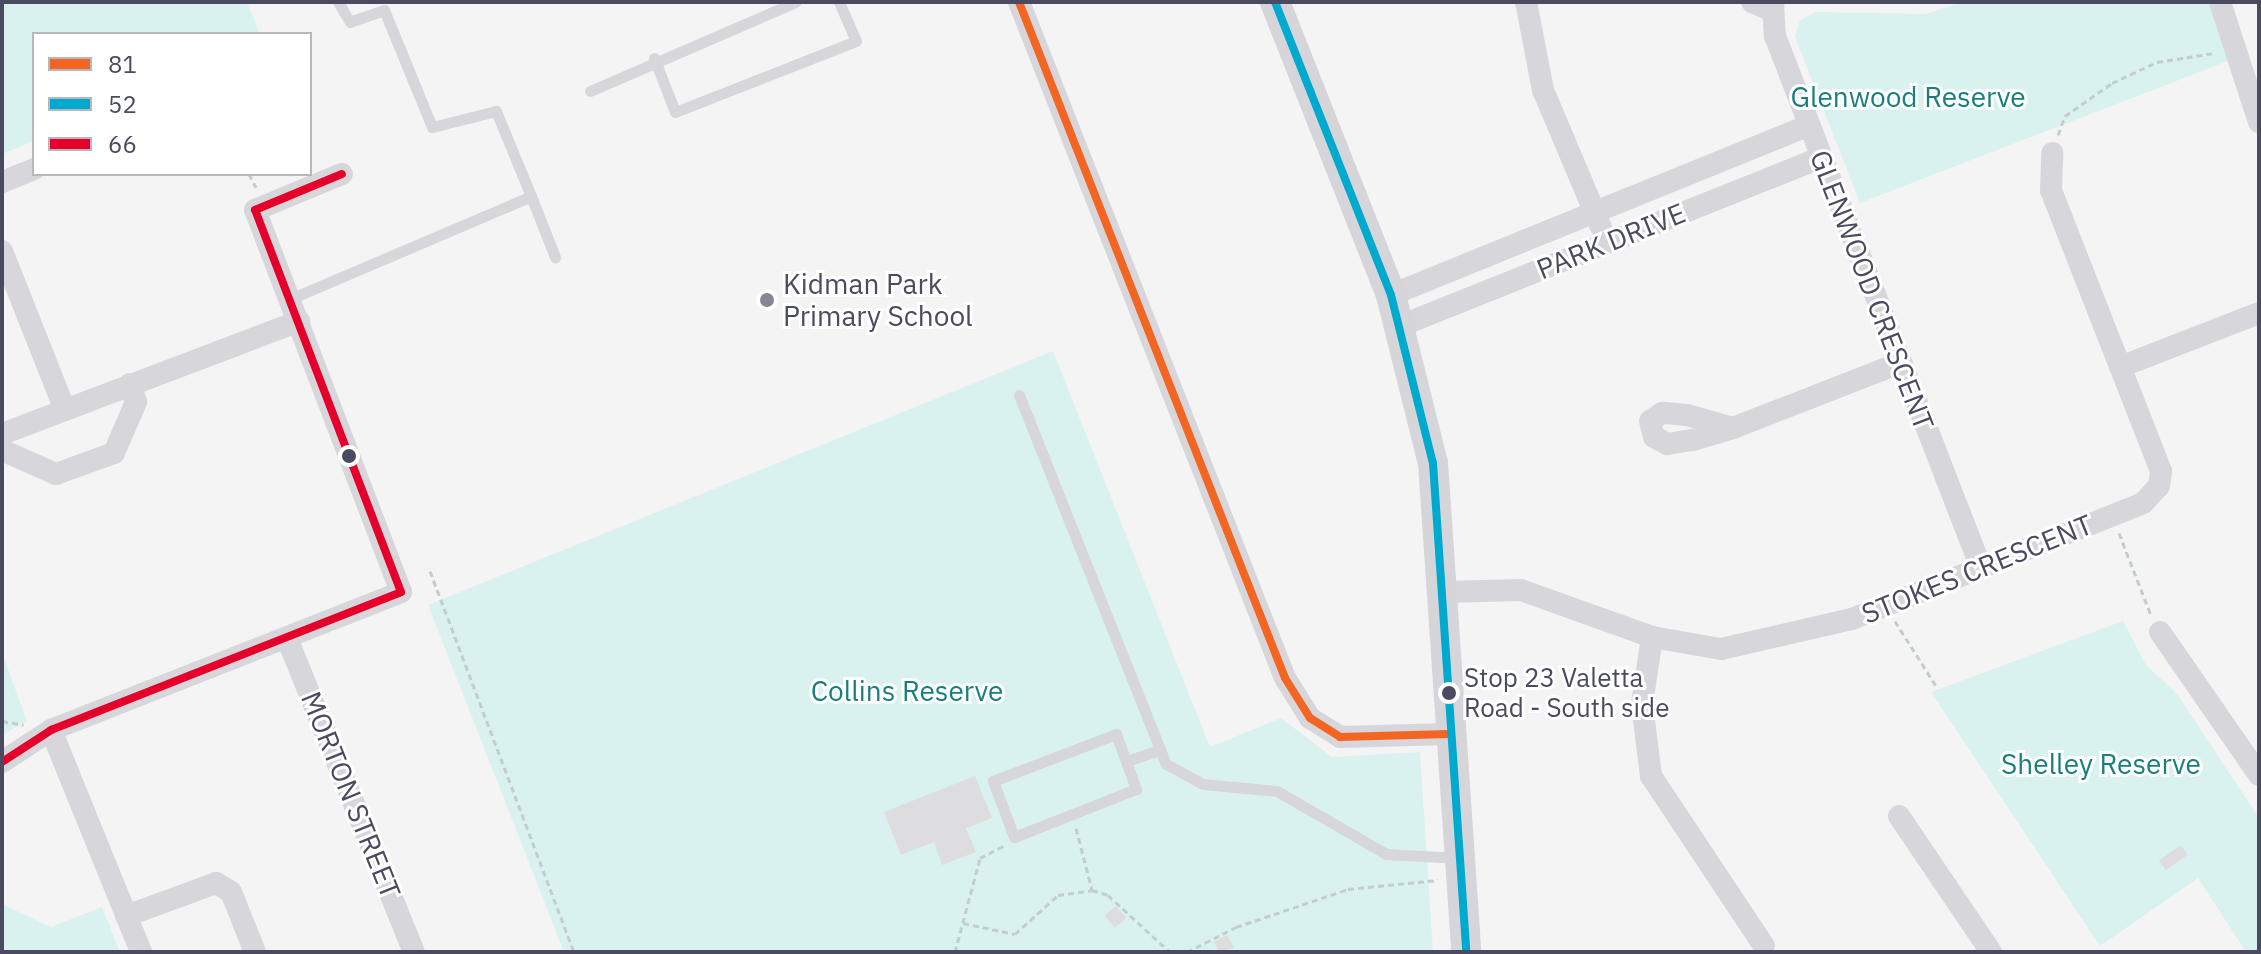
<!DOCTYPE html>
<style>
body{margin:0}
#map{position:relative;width:2261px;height:954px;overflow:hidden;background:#f4f4f4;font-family:"IBM Plex Sans",sans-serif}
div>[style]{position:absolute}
.green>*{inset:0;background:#d9f2ef}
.building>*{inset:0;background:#dddddf;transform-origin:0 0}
.path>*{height:3px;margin-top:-1.5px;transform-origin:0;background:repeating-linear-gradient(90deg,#c3cdcf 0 6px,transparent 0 10px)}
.lane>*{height:11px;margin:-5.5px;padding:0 5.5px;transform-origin:5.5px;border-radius:5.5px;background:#d7d7db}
.street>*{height:22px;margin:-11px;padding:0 11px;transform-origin:11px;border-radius:11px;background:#d7d7db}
.secondary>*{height:30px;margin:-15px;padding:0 15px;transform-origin:15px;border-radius:15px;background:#d5d5da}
.bus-1>*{height:8px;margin:-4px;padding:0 4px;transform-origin:4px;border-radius:4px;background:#f26522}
.bus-2>*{height:8px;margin:-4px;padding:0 4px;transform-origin:4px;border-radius:4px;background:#00a9ce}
.bus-3>*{height:8px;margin:-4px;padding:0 4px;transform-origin:4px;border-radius:4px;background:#e4002b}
.dots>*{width:22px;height:22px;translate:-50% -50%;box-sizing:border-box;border:4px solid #fff;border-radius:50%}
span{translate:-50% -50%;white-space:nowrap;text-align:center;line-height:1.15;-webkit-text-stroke:6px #fff;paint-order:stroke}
.bus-label{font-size:26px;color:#4a4b60}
.left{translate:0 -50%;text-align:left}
.park-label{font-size:28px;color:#187e7e}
.street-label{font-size:28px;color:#4a4b60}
.poi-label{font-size:28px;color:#4a4b60}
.frame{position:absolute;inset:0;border:4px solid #4a4b60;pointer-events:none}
.legend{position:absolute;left:32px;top:32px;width:280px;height:144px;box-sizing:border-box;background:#fff;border:2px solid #b7b7bf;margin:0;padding:10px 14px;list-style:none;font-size:24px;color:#4a4b60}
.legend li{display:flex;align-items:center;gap:16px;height:40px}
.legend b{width:40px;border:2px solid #b7b7bf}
</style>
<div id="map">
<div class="green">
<i style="clip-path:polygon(2px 2px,247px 2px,260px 34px,34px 34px,34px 141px,2px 154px)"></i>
<i style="clip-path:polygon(1963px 2px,2209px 2px,2228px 61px,1860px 203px,1795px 37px,1800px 20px,1816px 12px,1925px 14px)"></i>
<i style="clip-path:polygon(1053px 351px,1210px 747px,1281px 718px,1332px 757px,1420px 752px,1433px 952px,564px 952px,428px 605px)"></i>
<i style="clip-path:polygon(2123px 621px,2146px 665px,2177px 694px,2259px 818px,2259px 952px,2246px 952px,2198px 878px,2100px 946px,1931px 692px)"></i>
<i style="clip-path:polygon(2px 653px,27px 721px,2px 735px)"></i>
<i style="clip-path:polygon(2px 904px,51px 927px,102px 907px,120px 952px,2px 952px)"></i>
</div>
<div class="building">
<i style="clip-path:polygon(975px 776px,992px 818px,966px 828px,976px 852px,942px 865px,934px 842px,901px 855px,884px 812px)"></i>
<i style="left:2181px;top:845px;width:12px;height:27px;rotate:55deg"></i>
<i style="left:1116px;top:906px;width:16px;height:15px;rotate:50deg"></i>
<i style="clip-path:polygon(1227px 935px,1234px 948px,1219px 952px,1214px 942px)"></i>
</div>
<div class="path">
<i style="left:2058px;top:135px;width:20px;rotate:-70deg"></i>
<i style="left:2065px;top:116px;width:57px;rotate:-35.1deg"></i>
<i style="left:2112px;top:83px;width:50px;rotate:-25deg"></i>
<i style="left:2157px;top:62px;width:58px;rotate:-9deg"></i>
<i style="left:249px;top:174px;width:15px;rotate:62deg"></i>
<i style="left:2119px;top:533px;width:88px;rotate:68.7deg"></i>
<i style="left:430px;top:571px;width:407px;rotate:69.3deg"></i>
<i style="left:1895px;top:621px;width:80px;rotate:57.7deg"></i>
<i style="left:2px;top:721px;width:22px;rotate:10deg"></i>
<i style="left:1076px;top:828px;width:64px;rotate:75.5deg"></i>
<i style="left:2px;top:909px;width:5px;rotate:90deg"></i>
<i style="left:963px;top:923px;width:53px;rotate:11.9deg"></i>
<i style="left:1015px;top:934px;width:58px;rotate:-42.2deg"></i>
<i style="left:1058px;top:895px;width:34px;rotate:-8deg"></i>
<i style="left:1092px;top:890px;width:17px;rotate:17deg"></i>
<i style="left:1108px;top:895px;width:84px;rotate:42.6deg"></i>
<i style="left:955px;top:952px;width:97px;rotate:-75.1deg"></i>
<i style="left:980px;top:858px;width:28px;rotate:-27deg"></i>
<i style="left:1187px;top:952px;width:55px;rotate:-27deg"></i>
<i style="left:1236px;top:927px;width:118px;rotate:-18.7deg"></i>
<i style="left:1348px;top:889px;width:90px;rotate:-5.7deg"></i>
</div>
<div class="lane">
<i style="left:654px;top:58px;width:58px;rotate:68.7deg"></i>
<i style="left:675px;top:112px;width:194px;rotate:-21.4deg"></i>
<i style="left:856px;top:41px;width:43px;rotate:-113.6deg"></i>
<i style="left:590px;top:91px;width:224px;rotate:-23.4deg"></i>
<i style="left:531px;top:196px;width:66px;rotate:68.5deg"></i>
<i style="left:290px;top:299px;width:262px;rotate:-23.1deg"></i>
<i style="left:531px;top:196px;width:92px;rotate:-112.4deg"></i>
<i style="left:496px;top:111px;width:66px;rotate:166deg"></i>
<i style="left:432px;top:127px;width:126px;rotate:-112.3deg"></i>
<i style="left:384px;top:10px;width:36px;rotate:161deg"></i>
<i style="left:350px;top:22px;width:23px;rotate:-121deg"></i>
<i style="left:1019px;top:395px;width:397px;rotate:68.3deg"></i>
<i style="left:1166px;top:764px;width:42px;rotate:28.4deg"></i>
<i style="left:1203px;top:784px;width:74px;rotate:5.4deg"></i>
<i style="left:1277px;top:791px;width:126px;rotate:30deg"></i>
<i style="left:1386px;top:854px;width:73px;rotate:3.1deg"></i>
<i style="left:1116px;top:734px;width:59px;rotate:70deg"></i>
<i style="left:1136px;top:789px;width:131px;rotate:158.5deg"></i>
<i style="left:1014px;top:837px;width:60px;rotate:-110.6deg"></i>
<i style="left:993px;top:781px;width:132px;rotate:-20.9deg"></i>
<i style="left:1127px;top:761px;width:34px;rotate:-19deg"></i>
</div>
<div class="street">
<i style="left:1019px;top:2px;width:726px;rotate:68.52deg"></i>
<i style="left:1285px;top:678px;width:47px;rotate:58deg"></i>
<i style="left:1310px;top:718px;width:36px;rotate:32deg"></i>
<i style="left:1340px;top:737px;width:109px;rotate:-1.6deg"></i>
<i style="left:1526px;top:2px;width:90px;rotate:79.1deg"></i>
<i style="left:1543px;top:90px;width:149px;rotate:67.1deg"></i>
<i style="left:1752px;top:2px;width:21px;rotate:23deg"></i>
<i style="left:1773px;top:2px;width:34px;rotate:87deg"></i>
<i style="left:1775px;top:36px;width:570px;rotate:68.83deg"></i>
<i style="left:2220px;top:2px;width:126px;rotate:72deg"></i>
<i style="left:2px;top:182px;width:35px;rotate:-22deg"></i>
<i style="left:2px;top:251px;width:171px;rotate:68.4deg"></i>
<i style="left:1391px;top:295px;width:451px;rotate:-22.1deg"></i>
<i style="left:1400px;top:326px;width:453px;rotate:-21.8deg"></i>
<i style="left:2120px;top:367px;width:149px;rotate:-21.2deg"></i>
<i style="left:1733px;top:428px;width:48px;rotate:-164.2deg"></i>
<i style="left:1687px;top:415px;width:25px;rotate:-175deg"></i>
<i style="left:1662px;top:413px;width:14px;rotate:146deg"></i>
<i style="left:1650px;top:421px;width:16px;rotate:76deg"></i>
<i style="left:1654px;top:437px;width:15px;rotate:28deg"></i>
<i style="left:1667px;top:444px;width:26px;rotate:-9deg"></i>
<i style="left:1693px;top:440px;width:42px;rotate:-16.7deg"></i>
<i style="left:1733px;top:428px;width:179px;rotate:-21.3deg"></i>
<i style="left:2px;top:434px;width:318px;rotate:-20.8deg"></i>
<i style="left:2px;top:450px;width:59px;rotate:24deg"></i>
<i style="left:56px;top:474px;width:62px;rotate:-19.9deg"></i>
<i style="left:114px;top:453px;width:56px;rotate:-66.7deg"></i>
<i style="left:136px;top:402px;width:19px;rotate:-108deg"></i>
<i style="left:1444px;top:592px;width:77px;rotate:-1.5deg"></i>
<i style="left:1521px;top:590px;width:139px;rotate:19.7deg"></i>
<i style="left:1652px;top:637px;width:70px;rotate:9.9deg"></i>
<i style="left:1721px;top:649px;width:134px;rotate:-12.9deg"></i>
<i style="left:1852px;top:619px;width:313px;rotate:-21.7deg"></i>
<i style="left:2143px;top:503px;width:23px;rotate:-47deg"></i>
<i style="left:2159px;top:486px;width:15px;rotate:-82deg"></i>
<i style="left:2161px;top:471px;width:301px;rotate:-111.4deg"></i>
<i style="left:2051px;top:191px;width:38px;rotate:-88deg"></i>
<i style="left:2160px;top:632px;width:174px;rotate:55.3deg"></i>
<i style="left:1652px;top:637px;width:68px;rotate:98.5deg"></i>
<i style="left:1642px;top:704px;width:73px;rotate:82.9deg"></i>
<i style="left:1651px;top:776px;width:204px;rotate:56.4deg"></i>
<i style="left:287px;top:638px;width:339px;rotate:68deg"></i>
<i style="left:51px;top:730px;width:240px;rotate:67.9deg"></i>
<i style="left:2px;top:762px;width:59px;rotate:-33.1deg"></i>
<i style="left:51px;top:730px;width:376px;rotate:-21.5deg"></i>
<i style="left:401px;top:592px;width:409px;rotate:-110.9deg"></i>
<i style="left:255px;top:210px;width:94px;rotate:-22.5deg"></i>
<i style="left:1899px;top:816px;width:164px;rotate:55.9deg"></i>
<i style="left:126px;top:916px;width:96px;rotate:-20.1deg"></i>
<i style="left:216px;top:883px;width:17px;rotate:31deg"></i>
<i style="left:231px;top:892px;width:65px;rotate:68.2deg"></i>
</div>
<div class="secondary">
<i style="left:1275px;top:2px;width:315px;rotate:68.4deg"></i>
<i style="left:1391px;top:295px;width:173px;rotate:76deg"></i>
<i style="left:1433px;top:463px;width:490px;rotate:86.1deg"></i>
</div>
<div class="bus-1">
<i style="left:1019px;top:2px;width:726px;rotate:68.52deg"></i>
<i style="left:1285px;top:678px;width:47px;rotate:58deg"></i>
<i style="left:1310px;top:718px;width:36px;rotate:32deg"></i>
<i style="left:1340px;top:737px;width:109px;rotate:-1.6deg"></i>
</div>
<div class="bus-2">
<i style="left:1275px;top:2px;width:315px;rotate:68.4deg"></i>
<i style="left:1391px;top:295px;width:173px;rotate:76deg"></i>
<i style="left:1433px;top:463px;width:490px;rotate:86.1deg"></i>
</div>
<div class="bus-3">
<i style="left:2px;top:762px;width:59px;rotate:-33.1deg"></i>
<i style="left:51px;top:730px;width:376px;rotate:-21.5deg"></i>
<i style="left:401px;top:592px;width:409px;rotate:-110.9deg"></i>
<i style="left:255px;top:210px;width:94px;rotate:-22.5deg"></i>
</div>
<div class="dots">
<i style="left:767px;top:300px;background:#868694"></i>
<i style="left:349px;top:456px;background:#4a4b60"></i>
<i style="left:1449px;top:693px;background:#4a4b60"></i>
</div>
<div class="bus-label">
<span class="left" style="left:1464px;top:693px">Stop 23 Valetta<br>Road - South side</span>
</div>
<div class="park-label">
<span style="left:1908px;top:97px">Glenwood Reserve</span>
<span style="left:907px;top:691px">Collins Reserve</span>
<span style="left:2101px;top:764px">Shelley Reserve</span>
</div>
<div class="street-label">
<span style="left:1611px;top:241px;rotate:-22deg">PARK DRIVE</span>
<span style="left:1872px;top:290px;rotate:69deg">GLENWOOD CRESCENT</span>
<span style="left:1977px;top:569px;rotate:-22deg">STOKES CRESCENT</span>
<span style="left:351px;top:795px;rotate:68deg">MORTON STREET</span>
</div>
<div class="poi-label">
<span class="left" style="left:783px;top:300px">Kidman Park<br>Primary School</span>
</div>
<div class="frame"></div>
<ul class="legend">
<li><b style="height:10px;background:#f26522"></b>81</li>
<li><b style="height:10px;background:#00a9ce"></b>52</li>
<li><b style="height:10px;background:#e4002b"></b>66</li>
</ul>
</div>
